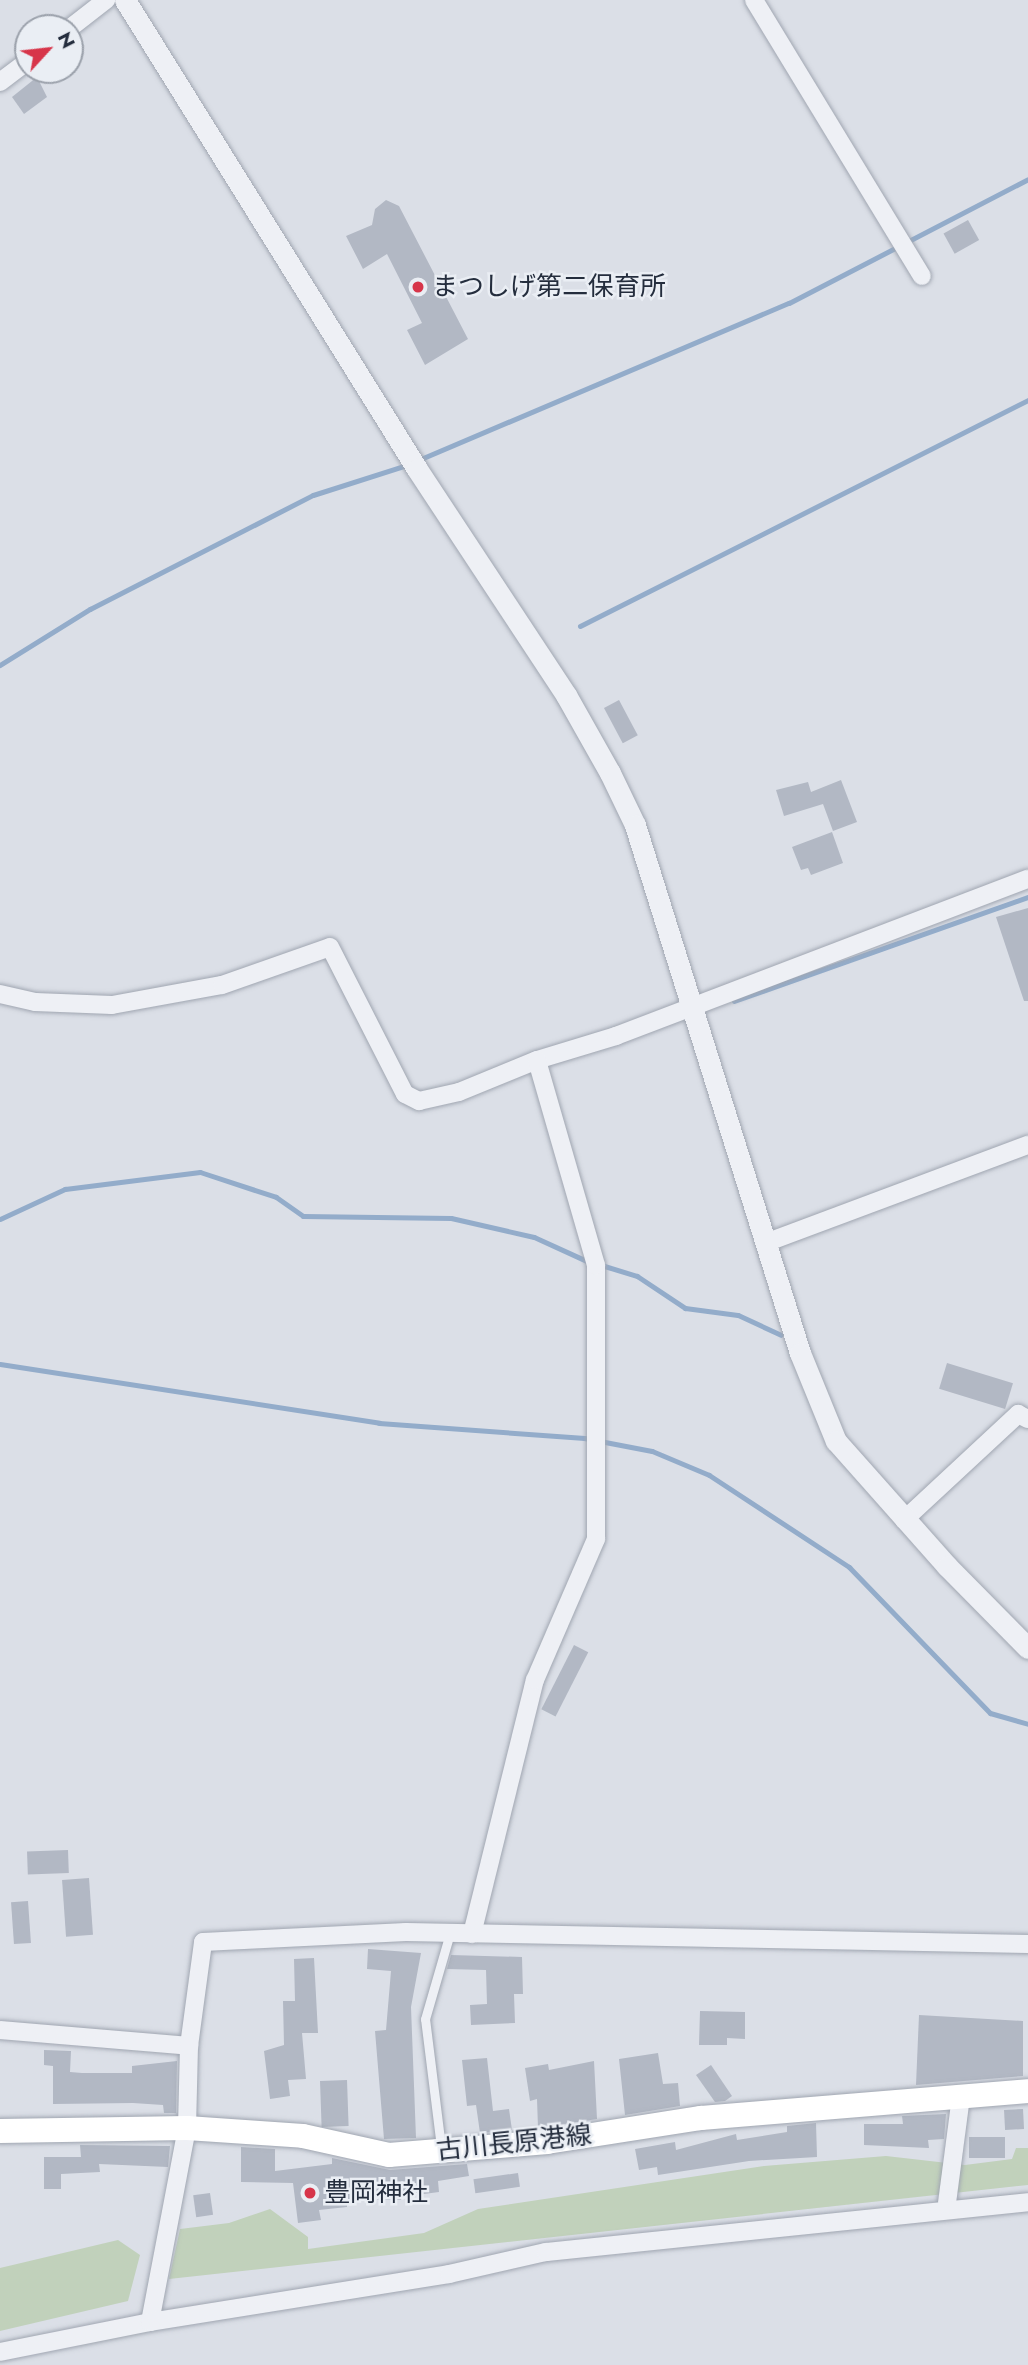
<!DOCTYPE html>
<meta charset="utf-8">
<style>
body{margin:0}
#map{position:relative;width:1028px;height:2365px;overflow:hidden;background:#dbdfe7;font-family:Jost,"Noto Sans JP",sans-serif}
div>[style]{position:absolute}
.green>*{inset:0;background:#c1d1bb}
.stream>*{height:5px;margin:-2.5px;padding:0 2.5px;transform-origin:2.5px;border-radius:2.5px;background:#93acca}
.building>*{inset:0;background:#b2b8c4;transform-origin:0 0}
.roads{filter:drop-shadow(0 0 2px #a0a6b1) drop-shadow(0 0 2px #a0a6b1)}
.service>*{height:9px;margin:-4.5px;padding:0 4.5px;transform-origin:4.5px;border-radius:4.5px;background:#eef0f5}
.minor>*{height:18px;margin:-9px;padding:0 9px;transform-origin:9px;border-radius:9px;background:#eef0f5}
.tertiary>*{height:21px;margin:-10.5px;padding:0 10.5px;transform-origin:10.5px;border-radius:10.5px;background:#eef0f5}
.secondary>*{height:24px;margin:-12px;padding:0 12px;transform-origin:12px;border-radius:12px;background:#fff}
.dots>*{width:19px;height:19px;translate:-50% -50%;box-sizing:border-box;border:4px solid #eaeef4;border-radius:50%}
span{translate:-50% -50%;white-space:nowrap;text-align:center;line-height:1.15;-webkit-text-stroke:5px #eaeef4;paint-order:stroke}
.poi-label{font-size:26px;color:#242d3d}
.left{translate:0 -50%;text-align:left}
.street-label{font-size:26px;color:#242d3d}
.north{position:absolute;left:14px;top:14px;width:70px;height:70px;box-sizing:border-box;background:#eaeef4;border:2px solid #9ba1ab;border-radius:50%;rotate:63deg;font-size:19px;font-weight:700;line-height:28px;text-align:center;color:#242d3d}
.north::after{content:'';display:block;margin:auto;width:24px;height:32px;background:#d7354a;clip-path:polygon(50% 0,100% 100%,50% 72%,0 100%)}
</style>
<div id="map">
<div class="green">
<i style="clip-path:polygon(1016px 2148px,1028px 2148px,1028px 2185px,169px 2279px,180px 2229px,229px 2223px,270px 2209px,308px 2237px,308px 2249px,424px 2233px,478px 2209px,764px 2166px,886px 2156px,965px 2165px,1012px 2159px)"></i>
<i style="clip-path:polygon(118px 2240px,140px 2255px,128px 2301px,0 2331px,0 2268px)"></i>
</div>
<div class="stream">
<i style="left:416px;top:461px;width:405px;rotate:-23deg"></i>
<i style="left:789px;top:303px;width:269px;rotate:-27.4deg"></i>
<i style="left:580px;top:626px;width:502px;rotate:-26.77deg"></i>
<i style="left:0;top:665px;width:106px;rotate:-31.9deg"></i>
<i style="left:90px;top:609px;width:250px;rotate:-27.1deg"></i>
<i style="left:313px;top:495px;width:99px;rotate:-17.7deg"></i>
<i style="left:734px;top:1001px;width:312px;rotate:-19.5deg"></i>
<i style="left:0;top:1219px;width:72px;rotate:-24.8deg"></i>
<i style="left:65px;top:1189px;width:136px;rotate:-7.2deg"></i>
<i style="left:200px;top:1172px;width:80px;rotate:18.2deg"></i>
<i style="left:276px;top:1197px;width:33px;rotate:35deg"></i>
<i style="left:303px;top:1216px;width:148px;rotate:0.8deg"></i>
<i style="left:451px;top:1218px;width:85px;rotate:12.9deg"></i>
<i style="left:534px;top:1237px;width:63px;rotate:24.5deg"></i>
<i style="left:601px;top:1265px;width:38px;rotate:17deg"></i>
<i style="left:637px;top:1276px;width:58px;rotate:33.7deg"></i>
<i style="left:685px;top:1308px;width:53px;rotate:7.5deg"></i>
<i style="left:738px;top:1315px;width:47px;rotate:24.9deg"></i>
<i style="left:0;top:1364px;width:384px;rotate:8.8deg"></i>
<i style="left:379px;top:1423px;width:206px;rotate:4.2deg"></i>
<i style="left:584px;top:1438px;width:69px;rotate:10.8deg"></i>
<i style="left:652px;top:1451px;width:62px;rotate:22.8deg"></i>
<i style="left:709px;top:1475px;width:168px;rotate:33.3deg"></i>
<i style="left:849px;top:1567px;width:203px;rotate:46deg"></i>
<i style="left:990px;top:1713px;width:40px;rotate:16deg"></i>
</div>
<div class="building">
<i style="clip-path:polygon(37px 77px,47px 97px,24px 114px,12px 97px)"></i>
<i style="clip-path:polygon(386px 200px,399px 206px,468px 339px,425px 365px,407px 330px,422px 323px,387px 254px,363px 269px,346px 236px,372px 225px,375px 209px)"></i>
<i style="left:968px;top:220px;width:23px;height:28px;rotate:61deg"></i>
<i style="left:619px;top:700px;width:40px;height:17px;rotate:62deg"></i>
<i style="clip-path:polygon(841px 780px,857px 822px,833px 831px,823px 804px,784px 816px,776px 790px,808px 782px,811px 792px)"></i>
<i style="clip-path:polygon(832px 832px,843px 863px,811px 875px,808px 868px,801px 870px,792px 847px)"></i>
<i style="clip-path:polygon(1028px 908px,1028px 1001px,1024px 1001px,996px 917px)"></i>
<i style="left:947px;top:1363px;width:69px;height:27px;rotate:17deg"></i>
<i style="left:574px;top:1645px;width:16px;height:72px;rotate:27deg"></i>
<i style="left:68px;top:1850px;width:23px;height:41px;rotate:88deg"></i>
<i style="left:89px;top:1878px;width:57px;height:27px;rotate:86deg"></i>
<i style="left:28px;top:1901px;width:42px;height:17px;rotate:86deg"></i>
<i style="clip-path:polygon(368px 1949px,421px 1953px,411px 2007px,416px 2138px,384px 2139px,375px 2031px,386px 2030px,391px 1971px,367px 1969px)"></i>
<i style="clip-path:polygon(451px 1955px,522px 1957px,523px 1994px,514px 1994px,515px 2023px,471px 2025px,470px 2005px,487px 2004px,486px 1970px,447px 1969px)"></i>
<i style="clip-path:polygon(314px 1958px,318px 2033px,302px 2033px,306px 2079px,288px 2080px,290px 2096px,270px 2099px,264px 2051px,284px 2045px,283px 2001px,295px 2001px,294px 1959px)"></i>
<i style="clip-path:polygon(700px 2011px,745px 2012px,745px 2039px,727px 2038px,727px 2045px,699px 2045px)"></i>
<i style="clip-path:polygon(919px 2015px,1023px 2021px,1023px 2076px,916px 2085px)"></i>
<i style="clip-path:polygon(44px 2050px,71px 2051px,70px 2072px,82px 2073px,132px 2073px,132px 2066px,177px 2061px,176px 2113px,164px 2113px,163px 2105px,133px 2103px,53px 2104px,53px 2066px,44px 2065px)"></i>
<i style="clip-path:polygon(658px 2053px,663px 2084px,678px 2083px,680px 2106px,625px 2115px,619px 2059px)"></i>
<i style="clip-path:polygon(487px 2058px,493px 2111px,509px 2109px,512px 2130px,480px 2133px,476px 2105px,467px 2106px,462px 2060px)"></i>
<i style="clip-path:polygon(594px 2061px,597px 2119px,538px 2128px,537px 2099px,530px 2101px,525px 2068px,548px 2064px,549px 2070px)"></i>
<i style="clip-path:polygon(711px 2065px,732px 2096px,725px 2101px,715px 2102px,696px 2075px)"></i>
<i style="left:347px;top:2080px;width:46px;height:27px;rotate:88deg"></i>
<i style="left:1023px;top:2109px;width:20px;height:19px;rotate:87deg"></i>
<i style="clip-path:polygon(946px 2114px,944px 2139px,928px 2140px,929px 2148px,864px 2145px,864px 2124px,903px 2124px,902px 2116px)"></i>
<i style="clip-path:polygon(816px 2123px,817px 2157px,749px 2161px,658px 2175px,657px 2167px,639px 2170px,635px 2149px,675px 2142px,676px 2150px,736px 2134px,737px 2140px,787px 2132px,787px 2126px)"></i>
<i style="left:969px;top:2137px;width:36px;height:21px"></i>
<i style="clip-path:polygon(80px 2145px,170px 2146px,168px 2167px,99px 2164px,100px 2172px,61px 2174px,61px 2189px,44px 2189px,44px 2157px,81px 2157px)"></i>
<i style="clip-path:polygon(241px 2147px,275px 2149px,275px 2171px,332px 2164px,332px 2158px,390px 2170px,467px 2164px,469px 2176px,438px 2181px,439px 2192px,401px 2197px,401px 2200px,347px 2199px,347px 2207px,319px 2210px,321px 2220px,298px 2223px,293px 2183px,241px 2182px)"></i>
<i style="left:518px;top:2173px;width:14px;height:45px;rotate:82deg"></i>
<i style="left:210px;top:2193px;width:22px;height:17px;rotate:82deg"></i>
</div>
<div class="roads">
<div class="service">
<i style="left:441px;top:2147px;width:129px;rotate:-97.1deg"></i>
<i style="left:425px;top:2019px;width:90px;rotate:-73.8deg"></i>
</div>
<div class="minor">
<i style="left:754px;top:0;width:323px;rotate:58.7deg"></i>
<i style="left:70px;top:28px;width:46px;rotate:-37.9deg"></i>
<i style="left:0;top:82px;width:35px;rotate:-37deg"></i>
<i style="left:0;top:994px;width:36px;rotate:13deg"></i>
<i style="left:35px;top:1002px;width:77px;rotate:2.2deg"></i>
<i style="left:112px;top:1005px;width:112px;rotate:-10.3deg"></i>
<i style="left:222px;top:985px;width:114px;rotate:-19.4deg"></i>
<i style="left:330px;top:947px;width:165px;rotate:63deg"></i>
<i style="left:405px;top:1094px;width:16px;rotate:27deg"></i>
<i style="left:419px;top:1101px;width:41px;rotate:-12.7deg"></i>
<i style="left:459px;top:1092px;width:84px;rotate:-22.3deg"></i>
<i style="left:537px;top:1060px;width:83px;rotate:-16.9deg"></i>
<i style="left:616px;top:1036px;width:441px;rotate:-20.9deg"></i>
<i style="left:768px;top:1242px;width:278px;rotate:-20.5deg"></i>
<i style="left:904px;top:1520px;width:156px;rotate:-42.9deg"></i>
<i style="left:1018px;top:1414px;width:11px;rotate:27deg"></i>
<i style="left:472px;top:1934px;width:262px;rotate:-76.1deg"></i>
<i style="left:535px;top:1680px;width:154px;rotate:-66.6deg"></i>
<i style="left:596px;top:1539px;width:274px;rotate:-90deg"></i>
<i style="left:596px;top:1265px;width:213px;rotate:-106.1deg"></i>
<i style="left:0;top:2030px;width:190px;rotate:4.8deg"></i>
<i style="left:947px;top:2203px;width:108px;rotate:-82.5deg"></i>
<i style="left:150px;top:2322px;width:197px;rotate:-79.2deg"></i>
<i style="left:187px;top:2128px;width:82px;rotate:-88.6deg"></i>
<i style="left:189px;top:2046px;width:105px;rotate:-82.3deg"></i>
<i style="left:203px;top:1942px;width:203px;rotate:-2.8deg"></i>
<i style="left:406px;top:1932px;width:622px;rotate:1.11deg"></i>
<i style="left:0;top:2352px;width:153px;rotate:-11.3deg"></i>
<i style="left:150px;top:2322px;width:303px;rotate:-9.1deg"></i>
<i style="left:449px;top:2274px;width:99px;rotate:-12.8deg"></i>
<i style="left:546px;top:2252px;width:485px;rotate:-5.9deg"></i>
</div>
<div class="tertiary">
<i style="left:125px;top:0;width:552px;rotate:58.09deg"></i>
<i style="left:417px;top:469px;width:271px;rotate:56.6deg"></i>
<i style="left:566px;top:695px;width:90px;rotate:60.6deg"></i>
<i style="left:610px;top:773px;width:58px;rotate:64.3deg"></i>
<i style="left:635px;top:825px;width:553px;rotate:72.65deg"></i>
<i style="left:800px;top:1353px;width:95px;rotate:67.8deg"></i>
<i style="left:836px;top:1441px;width:167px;rotate:48.4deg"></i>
<i style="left:947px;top:1566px;width:115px;rotate:45.4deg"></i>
</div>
<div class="secondary">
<i style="left:0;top:2131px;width:187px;rotate:-0.9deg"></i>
<i style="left:187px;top:2128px;width:116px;rotate:3.9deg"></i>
<i style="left:303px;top:2136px;width:88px;rotate:12.5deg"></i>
<i style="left:389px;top:2155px;width:159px;rotate:-4.7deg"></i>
<i style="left:547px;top:2142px;width:156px;rotate:-8.9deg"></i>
<i style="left:701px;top:2118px;width:328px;rotate:-4.7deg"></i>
</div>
</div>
<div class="dots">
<i style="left:418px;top:287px;background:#d7354a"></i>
<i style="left:310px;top:2193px;background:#d7354a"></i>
</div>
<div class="poi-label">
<span class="left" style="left:432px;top:287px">まつしげ第二保育所</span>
<span class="left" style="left:324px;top:2193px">豊岡神社</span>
</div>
<div class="street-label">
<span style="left:514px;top:2143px;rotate:-6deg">古川長原港線</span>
</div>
<div class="north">N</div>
</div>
